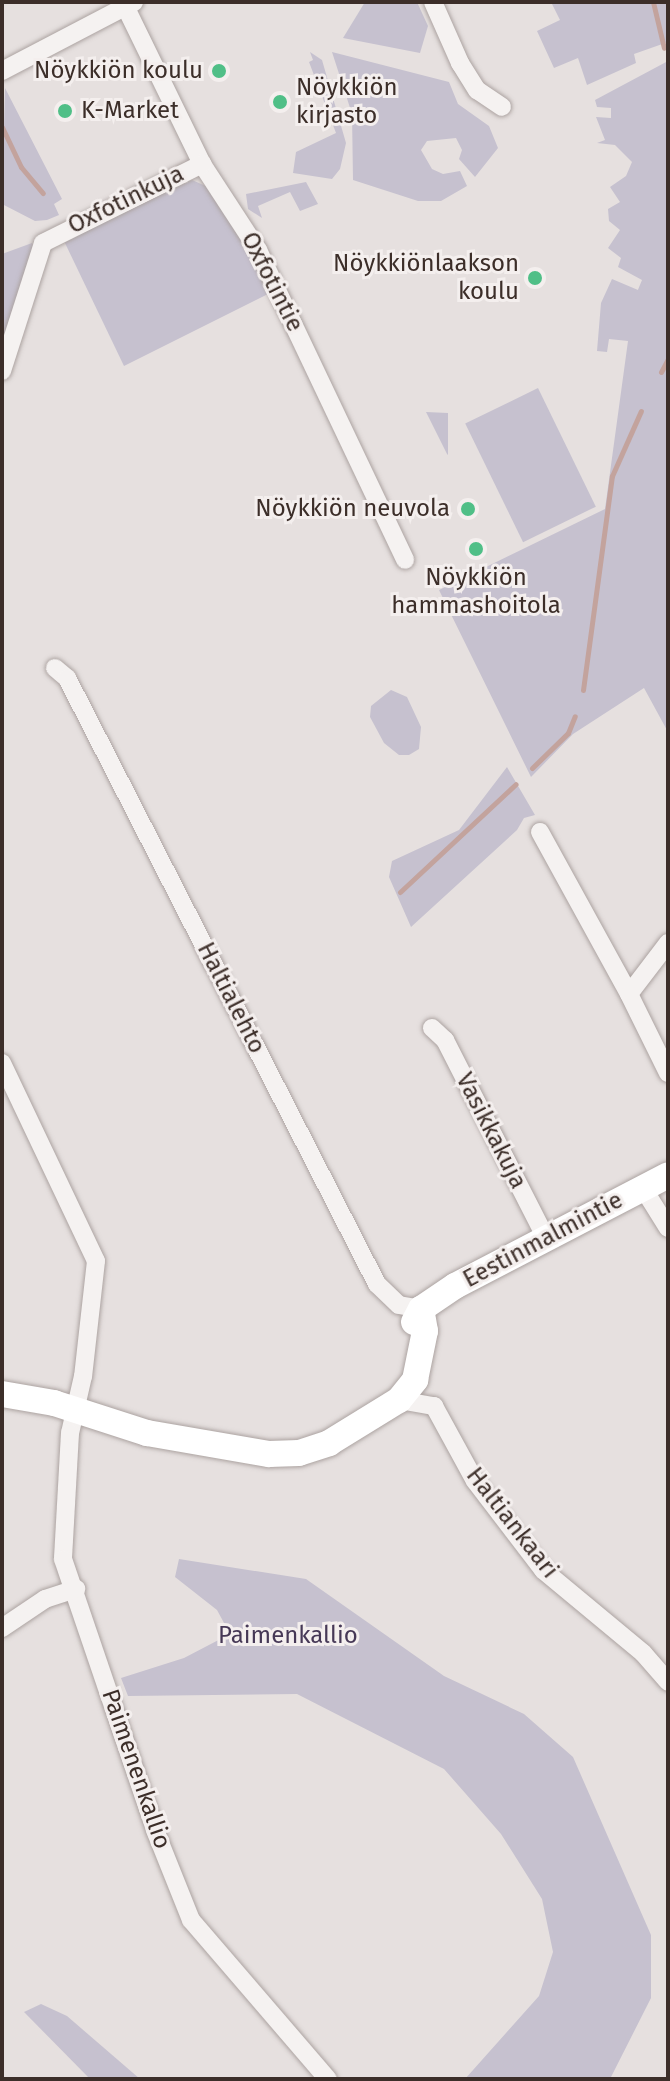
<!DOCTYPE html>
<meta charset="utf-8">
<style>
body{margin:0}
#map{position:relative;width:670px;height:2081px;overflow:hidden;background:#e6e0df;font-family:"Fira Sans",sans-serif}
div>[style]{position:absolute}
.green>*{inset:0;background:#c6c1cf;transform-origin:0 0}
.stream>*{height:5px;margin:-2.5px;padding:0 2.5px;transform-origin:2.5px;border-radius:2.5px;background:#c3a39d}
.roads{filter:drop-shadow(0 0 2px #aca3a1) drop-shadow(0 0 2px #aca3a1)}
.street>*{height:18px;margin:-9px;padding:0 9px;transform-origin:9px;border-radius:9px;background:#f5f2f1}
.secondary>*{height:26px;margin:-13px;padding:0 13px;transform-origin:13px;border-radius:13px;background:#fff}
.dots>*{width:22px;height:22px;translate:-50% -50%;box-sizing:border-box;border:4px solid #f4efee;border-radius:50%}
span{translate:-50% -50%;white-space:nowrap;text-align:center;line-height:1.15;-webkit-text-stroke:6px #f4efee;paint-order:stroke}
.poi-label{font-size:24px;color:#3c2e29}
.right{translate:-100% -50%;text-align:right}
.left{translate:0 -50%;text-align:left}
.street-label{font-size:24px;color:#3c2e29}
.park-label{font-size:24px;color:#463856}
.frame{position:absolute;inset:0;border:4px solid #3c2e29;pointer-events:none}
</style>
<div id="map">
<div class="green">
<i style="clip-path:polygon(365px 2px,417px 2px,428px 26px,420px 53px,343px 38px)"></i>
<i style="clip-path:polygon(551px 2px,668px 2px,668px 42px,634px 54px,636px 63px,587px 85px,578px 58px,554px 68px,537px 31px,560px 20px)"></i>
<i style="clip-path:polygon(310px 52px,322px 60px,346px 143px,340px 169px,332px 179px,293px 173px,296px 152px,336px 133px,309px 62px,313px 60px)"></i>
<i style="clip-path:polygon(332px 52px,449px 82px,458px 104px,489px 126px,498px 148px,475px 177px,459px 159px,462px 150px,456px 138px,427px 141px,421px 150px,432px 169px,443px 174px,460px 171px,467px 186px,441px 201px,418px 201px,353px 180px,352px 114px)"></i>
<i style="clip-path:polygon(668px 61px,668px 732px,644px 688px,573px 734px,531px 777px,439px 590px,605px 509px,628px 341px,609px 339px,607px 352px,597px 351px,601px 303px,612px 279px,638px 290px,635px 297px,642px 280px,618px 267px,621px 258px,608px 248px,620px 230px,609px 221px,608px 209px,620px 202px,610px 187px,626px 176px,632px 162px,615px 145px,597px 143px,605px 140px,596px 117px,611px 118px,611px 108px,597px 107px,595px 100px)"></i>
<i style="clip-path:polygon(5px 88px,62px 199px,54px 204px,59px 215px,47px 220px,35px 221px,2px 204px)"></i>
<i style="clip-path:polygon(192px 180px,208px 187px,239px 232px,268px 294px,124px 366px,64px 241px)"></i>
<i style="clip-path:polygon(306px 182px,318px 204px,300px 211px,290px 192px,258px 206px,262px 218px,248px 209px,246px 194px)"></i>
<i style="clip-path:polygon(32px 243px,33px 246px,2px 345px,2px 254px)"></i>
<i style="left:538px;top:388px;width:132px;height:81px;rotate:64deg"></i>
<i style="clip-path:polygon(426px 412px,448px 413px,448px 455px,447px 454px)"></i>
<i style="clip-path:polygon(391px 690px,407px 697px,421px 727px,419px 749px,409px 755px,399px 755px,384px 743px,370px 717px,371px 706px)"></i>
<i style="clip-path:polygon(507px 767px,535px 815px,524px 818px,517px 830px,411px 927px,389px 877px,392px 861px,459px 830px)"></i>
<i style="clip-path:polygon(179px 1559px,306px 1579px,444px 1676px,524px 1714px,573px 1757px,651px 1935px,651px 1998px,610px 2079px,465px 2079px,539px 1996px,553px 1952px,542px 1899px,501px 1834px,444px 1769px,297px 1694px,128px 1696px,121px 1678px,184px 1658px,230px 1634px,217px 1610px,175px 1577px)"></i>
<i style="clip-path:polygon(41px 2004px,67px 2016px,140px 2079px,90px 2079px,24px 2012px)"></i>
</div>
<div class="stream">
<i style="left:653px;top:2px;width:47px;rotate:76.6deg"></i>
<i style="left:2px;top:127px;width:44px;rotate:64.6deg"></i>
<i style="left:21px;top:167px;width:34px;rotate:50deg"></i>
<i style="left:668px;top:271px;width:26px;rotate:90deg"></i>
<i style="left:661px;top:372px;width:15px;rotate:-62deg"></i>
<i style="left:583px;top:690px;width:216px;rotate:-82.3deg"></i>
<i style="left:612px;top:476px;width:71px;rotate:-66deg"></i>
<i style="left:532px;top:768px;width:50px;rotate:-44.2deg"></i>
<i style="left:568px;top:733px;width:18px;rotate:-68deg"></i>
<i style="left:400px;top:892px;width:158px;rotate:-43deg"></i>
</div>
<div class="roads">
<div class="street">
<i style="left:433px;top:2px;width:67px;rotate:66.1deg"></i>
<i style="left:460px;top:63px;width:32px;rotate:58deg"></i>
<i style="left:477px;top:90px;width:30px;rotate:34deg"></i>
<i style="left:127px;top:10px;width:171px;rotate:64deg"></i>
<i style="left:202px;top:164px;width:103px;rotate:56.9deg"></i>
<i style="left:258px;top:250px;width:343px;rotate:64.6deg"></i>
<i style="left:2px;top:71px;width:149px;rotate:-27.6deg"></i>
<i style="left:2px;top:371px;width:134px;rotate:-72.2deg"></i>
<i style="left:43px;top:243px;width:178px;rotate:-26.4deg"></i>
<i style="left:55px;top:668px;width:16px;rotate:40deg"></i>
<i style="left:67px;top:678px;width:681px;rotate:62.91deg"></i>
<i style="left:377px;top:1284px;width:30px;rotate:44deg"></i>
<i style="left:399px;top:1305px;width:22px;rotate:10deg"></i>
<i style="left:540px;top:832px;width:185px;rotate:61.2deg"></i>
<i style="left:668px;top:943px;width:64px;rotate:127.4deg"></i>
<i style="left:629px;top:994px;width:88px;rotate:63.7deg"></i>
<i style="left:432px;top:1028px;width:18px;rotate:43deg"></i>
<i style="left:445px;top:1040px;width:222px;rotate:63deg"></i>
<i style="left:2px;top:1063px;width:219px;rotate:64.6deg"></i>
<i style="left:96px;top:1261px;width:116px;rotate:96.4deg"></i>
<i style="left:83px;top:1376px;width:58px;rotate:102.8deg"></i>
<i style="left:70px;top:1433px;width:126px;rotate:93.2deg"></i>
<i style="left:63px;top:1559px;width:286px;rotate:71.2deg"></i>
<i style="left:155px;top:1830px;width:97px;rotate:68.2deg"></i>
<i style="left:191px;top:1920px;width:210px;rotate:49.3deg"></i>
<i style="left:643px;top:1188px;width:47px;rotate:58deg"></i>
<i style="left:399px;top:1400px;width:36px;rotate:10deg"></i>
<i style="left:434px;top:1406px;width:85px;rotate:61.3deg"></i>
<i style="left:475px;top:1481px;width:112px;rotate:52.6deg"></i>
<i style="left:543px;top:1570px;width:130px;rotate:39.7deg"></i>
<i style="left:643px;top:1653px;width:38px;rotate:49deg"></i>
<i style="left:2px;top:1628px;width:52px;rotate:-34deg"></i>
<i style="left:45px;top:1599px;width:33px;rotate:-18deg"></i>
</div>
<div class="secondary">
<i style="left:414px;top:1322px;width:15px;rotate:-62deg"></i>
<i style="left:421px;top:1309px;width:41px;rotate:-34.1deg"></i>
<i style="left:455px;top:1286px;width:240px;rotate:-27.5deg"></i>
<i style="left:2px;top:1394px;width:53px;rotate:9.8deg"></i>
<i style="left:54px;top:1403px;width:98px;rotate:17.9deg"></i>
<i style="left:147px;top:1433px;width:124px;rotate:9.8deg"></i>
<i style="left:269px;top:1454px;width:30px;rotate:-2deg"></i>
<i style="left:299px;top:1453px;width:32px;rotate:-18deg"></i>
<i style="left:329px;top:1443px;width:82px;rotate:-31.6deg"></i>
<i style="left:399px;top:1400px;width:26px;rotate:-51deg"></i>
<i style="left:415px;top:1380px;width:50px;rotate:-78.5deg"></i>
<i style="left:425px;top:1331px;width:22px;rotate:-100deg"></i>
</div>
</div>
<div class="dots">
<i style="left:219px;top:71px;background:#50bf87"></i>
<i style="left:280px;top:102px;background:#50bf87"></i>
<i style="left:65px;top:111px;background:#50bf87"></i>
<i style="left:535px;top:278px;background:#50bf87"></i>
<i style="left:468px;top:509px;background:#50bf87"></i>
<i style="left:476px;top:549px;background:#50bf87"></i>
</div>
<div class="poi-label">
<span class="right" style="left:203px;top:71px">Nöykkiön koulu</span>
<span class="left" style="left:296px;top:102px">Nöykkiön<br>kirjasto</span>
<span class="left" style="left:81px;top:111px">K-Market</span>
<span class="right" style="left:519px;top:278px">Nöykkiönlaakson<br>koulu</span>
<span class="right" style="left:450px;top:509px">Nöykkiön neuvola</span>
<span style="left:476px;top:592px">Nöykkiön<br>hammashoitola</span>
</div>
<div class="street-label">
<span style="left:126px;top:200px;rotate:-26deg">Oxfotinkuja</span>
<span style="left:272px;top:282px;rotate:63deg">Oxfotintie</span>
<span style="left:231px;top:998px;rotate:63deg">Haltialehto</span>
<span style="left:491px;top:1131px;rotate:63deg">Vasikkakuja</span>
<span style="left:543px;top:1240px;rotate:-28deg">Eestinmalmintie</span>
<span style="left:512px;top:1523px;rotate:52deg">Haltiankaari</span>
<span style="left:136px;top:1769px;rotate:71deg">Paimenenkallio</span>
</div>
<div class="park-label">
<span style="left:288px;top:1636px">Paimenkallio</span>
</div>
<div class="frame"></div>
</div>
